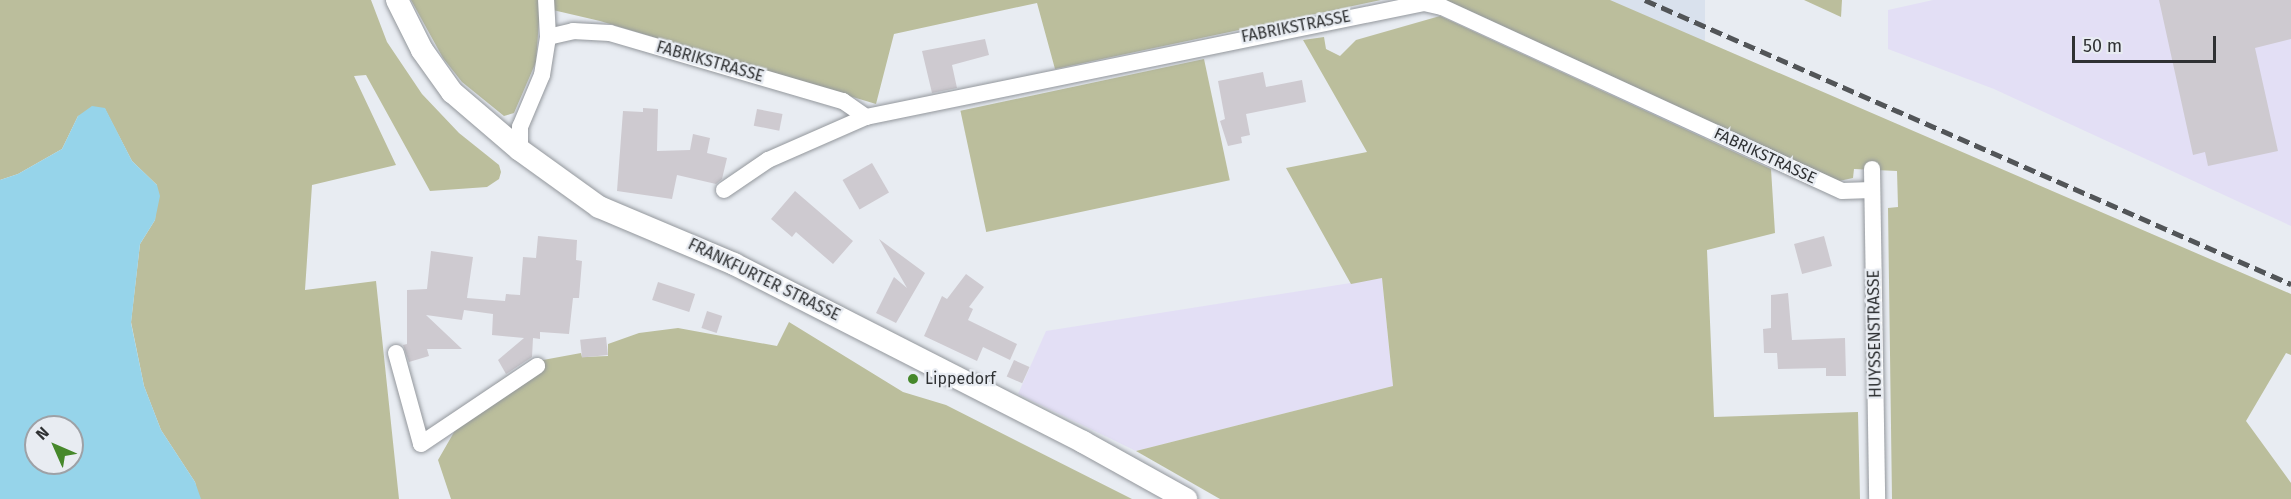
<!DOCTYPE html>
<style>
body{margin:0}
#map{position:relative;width:2291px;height:499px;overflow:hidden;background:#e8ecf2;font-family:"Fira Sans",sans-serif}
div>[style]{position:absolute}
.commercial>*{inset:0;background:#e3dff5}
.built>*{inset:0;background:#d9e1ed;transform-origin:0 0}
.green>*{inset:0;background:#bbbe9c;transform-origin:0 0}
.water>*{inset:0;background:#96d4ea}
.building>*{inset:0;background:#cecad0;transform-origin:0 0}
.roads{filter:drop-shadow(0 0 2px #93979c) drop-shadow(0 0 2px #93979c)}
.minor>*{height:16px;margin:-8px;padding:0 8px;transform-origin:8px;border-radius:8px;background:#fff}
.secondary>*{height:22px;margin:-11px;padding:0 11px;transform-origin:11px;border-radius:11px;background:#fff}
.rail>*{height:4.5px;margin-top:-2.25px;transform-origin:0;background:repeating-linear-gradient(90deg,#525558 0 12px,transparent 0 18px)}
.dots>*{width:16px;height:16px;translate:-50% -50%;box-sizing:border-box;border:3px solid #e8ecf2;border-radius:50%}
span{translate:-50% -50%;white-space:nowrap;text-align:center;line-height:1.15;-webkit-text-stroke:4.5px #e8ecf2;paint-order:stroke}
.street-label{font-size:16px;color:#2f3133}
.poi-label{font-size:16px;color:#2f3133}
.left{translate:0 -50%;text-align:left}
.north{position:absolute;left:24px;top:415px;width:60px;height:60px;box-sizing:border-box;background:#e8ecf2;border:2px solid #9ea1a6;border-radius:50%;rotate:315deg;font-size:16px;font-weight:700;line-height:24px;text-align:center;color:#2f3133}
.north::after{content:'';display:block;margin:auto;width:21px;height:27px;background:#46882b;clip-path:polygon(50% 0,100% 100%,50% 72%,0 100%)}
.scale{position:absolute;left:2072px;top:36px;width:144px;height:27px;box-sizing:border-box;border:3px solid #2f3133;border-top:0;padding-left:8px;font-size:18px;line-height:21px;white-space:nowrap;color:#2f3133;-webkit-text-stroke:4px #e8ecf2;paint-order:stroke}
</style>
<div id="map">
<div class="commercial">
<i style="clip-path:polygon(1933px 0,2291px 0,2291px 226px,1994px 89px,1888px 49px,1888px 10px)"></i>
<i style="clip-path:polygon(1382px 278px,1393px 386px,1136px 451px,1018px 394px,1046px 331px)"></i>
</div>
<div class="built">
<i style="left:1610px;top:0;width:95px;height:742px"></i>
</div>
<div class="green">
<i style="clip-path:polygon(0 0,371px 0,387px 42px,422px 94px,459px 133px,499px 165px,501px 172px,499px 179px,487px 187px,430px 191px,366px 75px,354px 76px,396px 165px,312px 185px,305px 290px,376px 281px,399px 499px,199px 499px,195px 482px,161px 430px,144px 386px,131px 322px,140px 244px,155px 220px,157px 185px,132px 161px,105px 109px,78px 116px,62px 149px,18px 174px,0 180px)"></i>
<i style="clip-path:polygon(411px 0,1381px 0,1055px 69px,1037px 3px,894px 34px,876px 104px,600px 21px,540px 7px,536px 62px,514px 113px,504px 116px,462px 82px,443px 58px)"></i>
<i style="clip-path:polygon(1446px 0,1610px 0,2291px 294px,2291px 355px,2286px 353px,2246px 421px,2291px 483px,2291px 499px,1892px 499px,1888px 208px,1898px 207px,1897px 171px,1854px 169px,1853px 178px,1839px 181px)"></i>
<i style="clip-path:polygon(1804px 0,1842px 0,1841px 17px)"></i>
<i style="clip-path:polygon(1440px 16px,1771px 169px,1775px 233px,1707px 250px,1714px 417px,1858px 412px,1860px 499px,1220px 499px,1136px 451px,1393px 386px,1382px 278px,1351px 284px,1286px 168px,1367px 152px,1303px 40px,1324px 37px,1326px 49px,1340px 56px,1356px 40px)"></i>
<i style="left:1204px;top:59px;width:124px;height:249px;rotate:78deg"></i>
<i style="clip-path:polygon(789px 322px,903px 392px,946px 405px,1132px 499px,451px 499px,438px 460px,461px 420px,498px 382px,532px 362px,581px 353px,582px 357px,608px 356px,608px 344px,639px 333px,678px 328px,777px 346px)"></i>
</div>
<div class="water">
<i style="clip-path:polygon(evenodd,92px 106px,105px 108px,132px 161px,157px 185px,160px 196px,155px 220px,140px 244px,131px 323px,144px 386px,161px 430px,195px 482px,201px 499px,0 499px,0 180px,18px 174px,62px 149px,78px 116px,92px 106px,36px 427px,72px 427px,72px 463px,36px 463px,36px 427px)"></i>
</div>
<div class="building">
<i style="clip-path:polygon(2159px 0,2291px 0,2291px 39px,2255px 48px,2278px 151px,2208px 166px,2205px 152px,2193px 155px)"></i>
<i style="clip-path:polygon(985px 39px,989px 55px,952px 65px,957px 88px,932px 93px,922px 51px)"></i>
<i style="clip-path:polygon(1263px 72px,1266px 87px,1302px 80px,1306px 102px,1246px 114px,1250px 135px,1241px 137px,1242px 143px,1228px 146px,1220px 121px,1225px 119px,1218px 81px)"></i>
<i style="clip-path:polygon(643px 108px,658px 109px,657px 151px,690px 150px,693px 134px,710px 138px,707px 153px,727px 158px,722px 179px,716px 184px,677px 175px,672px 199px,617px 191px,623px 111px,643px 112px)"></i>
<i style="left:757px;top:109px;width:26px;height:17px;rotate:11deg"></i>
<i style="left:872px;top:163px;width:34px;height:34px;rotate:60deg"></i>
<i style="clip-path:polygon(795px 191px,853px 241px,833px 264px,796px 232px,792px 237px,771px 219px)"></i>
<i style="clip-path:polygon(538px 236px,577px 240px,576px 260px,582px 261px,579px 298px,573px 298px,569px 334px,540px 332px,540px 339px,533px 338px,532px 357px,506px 374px,498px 360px,524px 338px,492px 335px,493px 314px,464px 310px,462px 320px,426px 315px,462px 349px,427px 349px,429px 356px,409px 362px,403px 345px,407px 344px,407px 290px,427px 289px,431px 251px,473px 257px,467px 298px,505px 301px,506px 294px,520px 295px,523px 257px,536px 258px)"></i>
<i style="left:1824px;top:236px;width:31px;height:31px;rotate:75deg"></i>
<i style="clip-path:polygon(879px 239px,925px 273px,896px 323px,876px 313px,894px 277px,907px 288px)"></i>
<i style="clip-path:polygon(966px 274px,984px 287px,969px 307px,973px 309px,968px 320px,1017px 344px,1010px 360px,983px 347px,977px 361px,924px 336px,942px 296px,947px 299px)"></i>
<i style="left:658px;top:282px;width:39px;height:19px;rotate:18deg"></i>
<i style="clip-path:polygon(1788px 293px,1792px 340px,1845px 338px,1846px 376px,1826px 376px,1826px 368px,1778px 369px,1777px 353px,1764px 353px,1763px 329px,1771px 328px,1771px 295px)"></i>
<i style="left:707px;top:311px;width:16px;height:18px;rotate:18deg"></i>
<i style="left:606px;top:337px;width:18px;height:26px;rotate:84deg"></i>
<i style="left:1014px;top:360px;width:17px;height:18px;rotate:24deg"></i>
</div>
<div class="roads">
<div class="minor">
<i style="left:548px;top:37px;width:26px;rotate:-13deg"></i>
<i style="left:573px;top:31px;width:37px;rotate:3deg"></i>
<i style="left:610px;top:33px;width:243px;rotate:16.3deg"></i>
<i style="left:843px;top:101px;width:28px;rotate:35deg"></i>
<i style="left:520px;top:150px;width:23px;rotate:-90deg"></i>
<i style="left:520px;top:127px;width:56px;rotate:-67.1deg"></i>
<i style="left:542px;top:75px;width:38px;rotate:-81deg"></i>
<i style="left:548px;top:37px;width:37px;rotate:-93deg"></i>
<i style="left:1872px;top:169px;width:330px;rotate:89.1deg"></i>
<i style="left:724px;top:190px;width:53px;rotate:-34.3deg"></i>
<i style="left:768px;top:160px;width:107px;rotate:-23.7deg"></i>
<i style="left:866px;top:117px;width:570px;rotate:-11.55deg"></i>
<i style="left:1424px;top:3px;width:18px;rotate:13deg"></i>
<i style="left:1442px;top:7px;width:440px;rotate:24.7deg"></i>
<i style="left:1842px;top:191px;width:30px;rotate:-2deg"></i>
<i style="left:396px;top:353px;width:94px;rotate:74.6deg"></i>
<i style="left:421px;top:444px;width:140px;rotate:-33.9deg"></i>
</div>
<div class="secondary">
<i style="left:397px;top:0;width:56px;rotate:63.4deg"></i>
<i style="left:422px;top:50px;width:52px;rotate:54.5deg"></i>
<i style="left:452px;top:92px;width:89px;rotate:40.5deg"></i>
<i style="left:520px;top:150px;width:97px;rotate:35.8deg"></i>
<i style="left:599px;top:207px;width:147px;rotate:22.9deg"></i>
<i style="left:734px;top:264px;width:392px;rotate:27deg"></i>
<i style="left:1083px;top:442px;width:118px;rotate:29deg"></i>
</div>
</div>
<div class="rail">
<i style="left:1645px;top:0;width:706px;rotate:23.73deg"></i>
</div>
<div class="dots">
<i style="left:913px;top:379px;background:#46882b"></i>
</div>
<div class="street-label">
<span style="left:1296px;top:27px;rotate:-11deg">FABRIKSTRASSE</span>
<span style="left:710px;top:62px;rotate:16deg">FABRIKSTRASSE</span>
<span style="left:1765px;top:156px;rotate:25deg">FABRIKSTRASSE</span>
<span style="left:764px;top:280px;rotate:26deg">FRANKFURTER STRASSE</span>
<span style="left:1875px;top:334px;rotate:-91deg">HUYSSENSTRASSE</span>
</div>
<div class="poi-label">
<span class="left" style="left:925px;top:379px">Lippedorf</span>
</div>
<div class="north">N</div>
<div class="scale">50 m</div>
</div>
